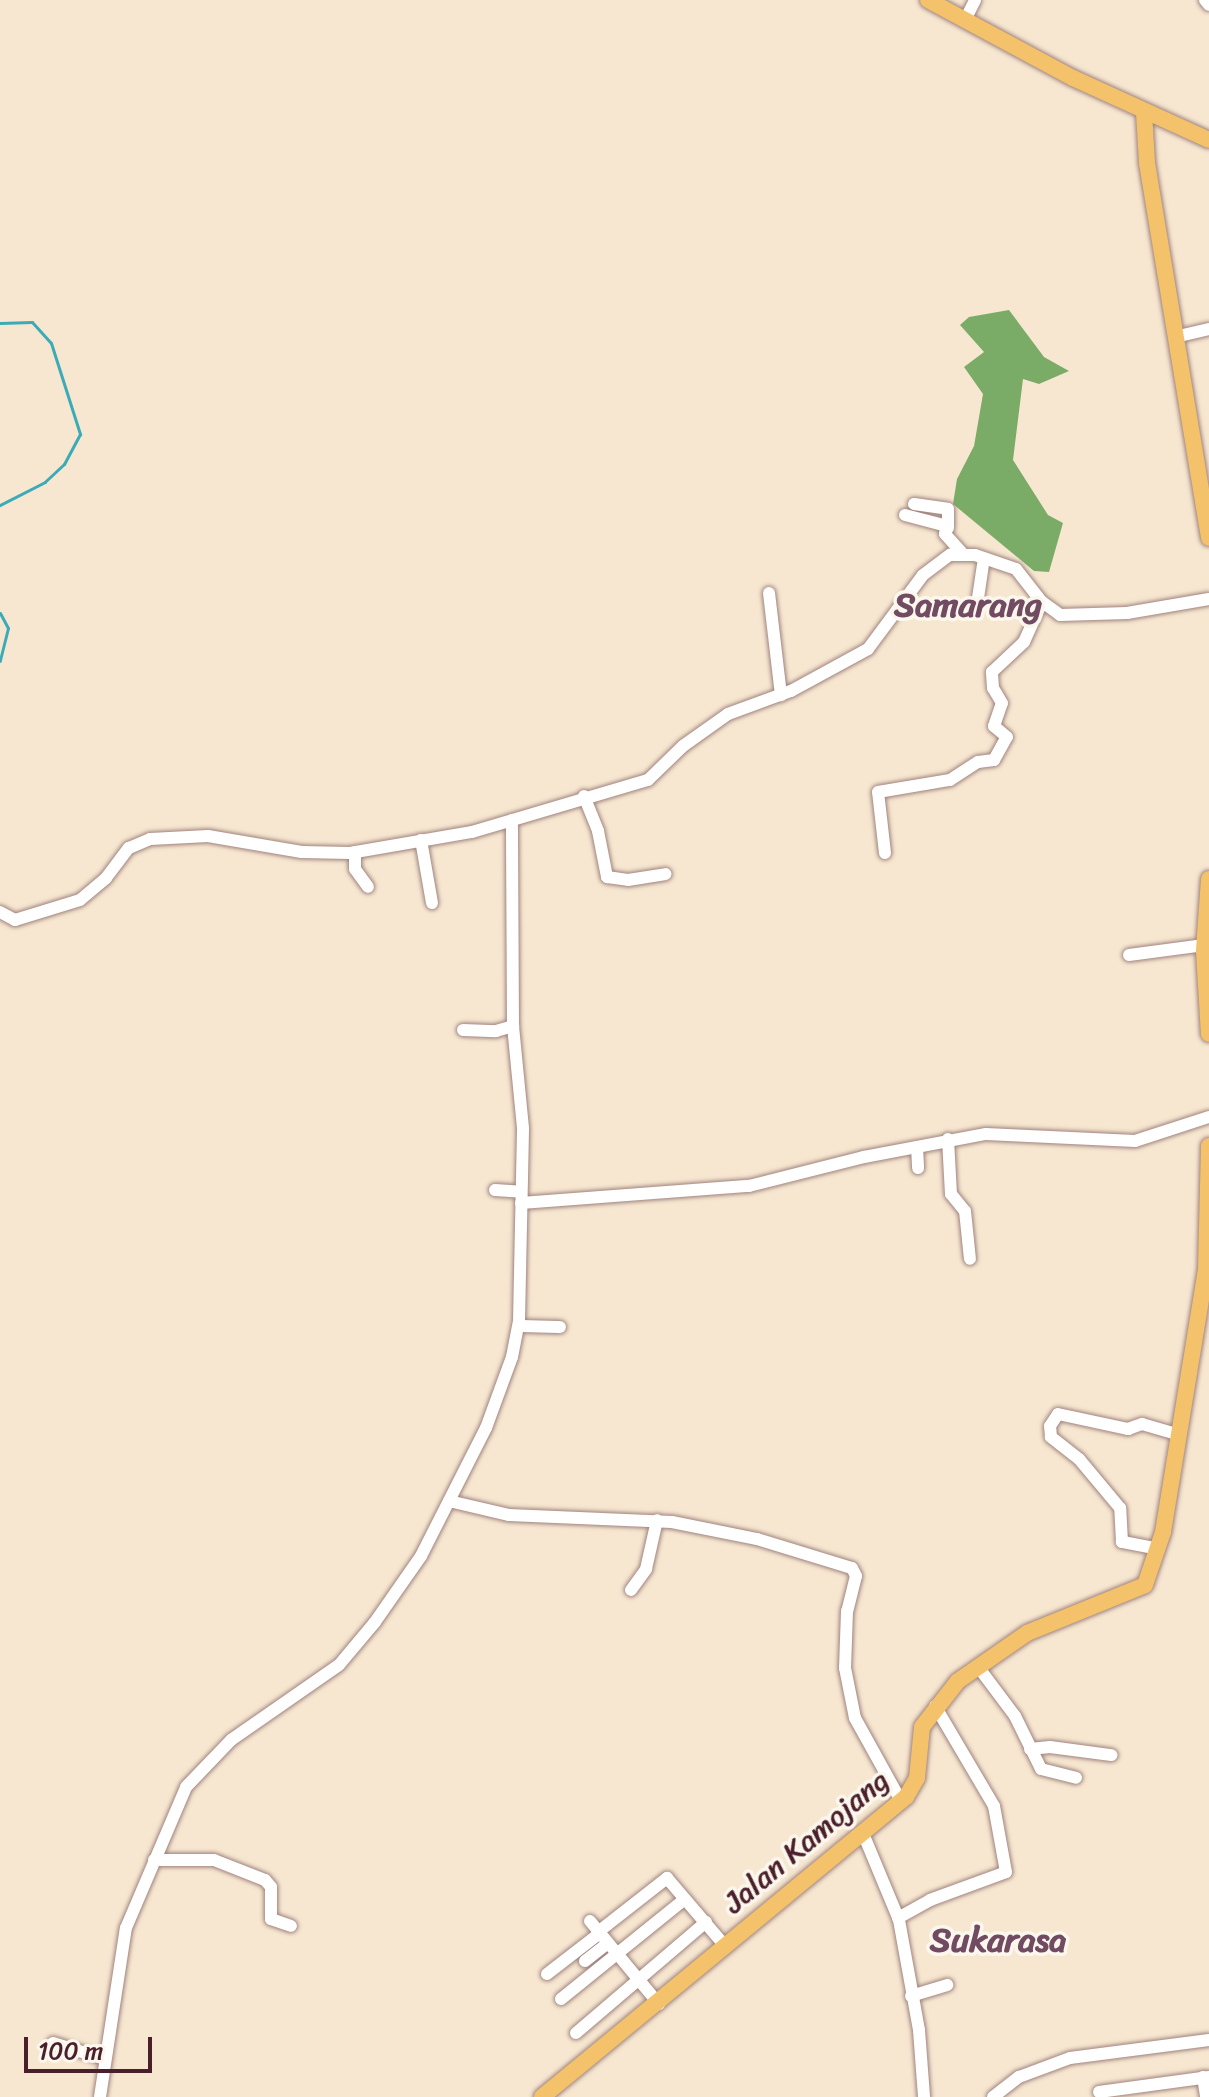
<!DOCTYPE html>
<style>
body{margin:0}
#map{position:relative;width:1209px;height:2097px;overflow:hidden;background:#f7e7d1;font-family:Sriracha,sans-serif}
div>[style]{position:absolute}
.forest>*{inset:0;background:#7aac68}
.stream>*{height:3px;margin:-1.5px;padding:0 1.5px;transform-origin:1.5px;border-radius:1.5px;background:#3babb7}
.roads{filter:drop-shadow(0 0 2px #a0837e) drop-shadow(0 0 2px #a0837e)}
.minor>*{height:12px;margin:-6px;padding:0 6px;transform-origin:6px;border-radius:6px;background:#fff}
.major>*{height:16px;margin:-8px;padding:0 8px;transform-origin:8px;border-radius:8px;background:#f3c26a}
span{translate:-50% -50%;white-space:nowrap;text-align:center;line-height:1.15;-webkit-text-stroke:7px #fbf7ec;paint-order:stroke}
.street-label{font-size:30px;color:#4a1f2b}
.quarter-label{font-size:34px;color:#704b62;font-weight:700}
.scale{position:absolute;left:24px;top:2037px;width:128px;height:36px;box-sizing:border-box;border:4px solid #4a1f2b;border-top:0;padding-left:10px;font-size:24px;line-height:28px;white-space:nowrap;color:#4a1f2b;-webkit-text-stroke:6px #fbf7ec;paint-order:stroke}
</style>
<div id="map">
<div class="forest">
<i style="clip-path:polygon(1009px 310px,1044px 357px,1069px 371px,1039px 384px,1023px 379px,1013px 460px,1048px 515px,1063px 523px,1049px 572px,1034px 571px,953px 504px,957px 479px,974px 446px,983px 394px,964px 367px,984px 352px,960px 325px,969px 317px)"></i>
</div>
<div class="stream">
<i style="left:0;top:323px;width:32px;rotate:-2deg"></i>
<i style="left:32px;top:322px;width:28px;rotate:48deg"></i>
<i style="left:51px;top:343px;width:96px;rotate:72.3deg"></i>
<i style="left:80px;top:434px;width:34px;rotate:118deg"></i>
<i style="left:64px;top:464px;width:26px;rotate:137deg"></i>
<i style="left:45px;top:482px;width:51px;rotate:152.9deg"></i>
<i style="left:0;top:613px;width:17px;rotate:62deg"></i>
<i style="left:8px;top:628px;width:34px;rotate:104deg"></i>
</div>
<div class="roads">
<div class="minor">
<i style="left:1205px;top:0;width:6px;rotate:51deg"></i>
<i style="left:965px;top:20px;width:22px;rotate:-63deg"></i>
<i style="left:1179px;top:336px;width:31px;rotate:-13deg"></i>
<i style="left:914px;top:504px;width:34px;rotate:8deg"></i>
<i style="left:948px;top:509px;width:19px;rotate:90deg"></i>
<i style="left:905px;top:515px;width:43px;rotate:14.7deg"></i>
<i style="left:947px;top:526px;width:8px;rotate:104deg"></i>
<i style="left:945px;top:534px;width:25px;rotate:48deg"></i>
<i style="left:769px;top:593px;width:103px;rotate:83.3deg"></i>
<i style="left:978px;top:598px;width:40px;rotate:-81.5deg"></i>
<i style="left:584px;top:796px;width:38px;rotate:68deg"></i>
<i style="left:598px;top:831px;width:47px;rotate:78.9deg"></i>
<i style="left:607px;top:877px;width:21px;rotate:8deg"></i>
<i style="left:628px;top:880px;width:38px;rotate:-9deg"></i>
<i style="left:421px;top:840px;width:64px;rotate:80.1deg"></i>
<i style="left:355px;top:852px;width:17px;rotate:90deg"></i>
<i style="left:355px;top:869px;width:22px;rotate:54deg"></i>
<i style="left:885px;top:853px;width:61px;rotate:-96.5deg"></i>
<i style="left:878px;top:792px;width:73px;rotate:-9.5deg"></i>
<i style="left:950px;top:780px;width:33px;rotate:-33deg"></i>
<i style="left:978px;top:762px;width:16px;rotate:-7deg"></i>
<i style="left:994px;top:760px;width:26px;rotate:-61deg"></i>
<i style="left:1007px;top:737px;width:17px;rotate:-140deg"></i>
<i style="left:994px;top:726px;width:24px;rotate:-71deg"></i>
<i style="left:1002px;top:703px;width:17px;rotate:-121deg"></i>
<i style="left:993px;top:688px;width:16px;rotate:-94deg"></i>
<i style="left:992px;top:672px;width:44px;rotate:-43.2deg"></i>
<i style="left:1024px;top:642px;width:44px;rotate:-65.8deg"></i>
<i style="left:0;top:912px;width:17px;rotate:28deg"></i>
<i style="left:15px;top:920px;width:68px;rotate:-17.1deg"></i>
<i style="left:80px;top:900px;width:34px;rotate:-40deg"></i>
<i style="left:106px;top:878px;width:38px;rotate:-53deg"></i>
<i style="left:129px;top:848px;width:23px;rotate:-23deg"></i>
<i style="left:150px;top:839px;width:58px;rotate:-3deg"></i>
<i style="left:208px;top:836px;width:95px;rotate:9.7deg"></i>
<i style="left:302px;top:852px;width:48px;rotate:1.2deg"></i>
<i style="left:350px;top:853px;width:124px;rotate:-9.8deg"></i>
<i style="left:472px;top:832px;width:184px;rotate:-16.5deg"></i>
<i style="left:648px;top:780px;width:49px;rotate:-44.2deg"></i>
<i style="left:683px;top:746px;width:55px;rotate:-35.4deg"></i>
<i style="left:728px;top:714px;width:67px;rotate:-20.1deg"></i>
<i style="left:791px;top:691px;width:88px;rotate:-28.6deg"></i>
<i style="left:868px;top:649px;width:92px;rotate:-53.4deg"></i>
<i style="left:923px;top:575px;width:34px;rotate:-37deg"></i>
<i style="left:950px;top:555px;width:25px"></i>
<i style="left:975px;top:555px;width:43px;rotate:18.9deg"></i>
<i style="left:1016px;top:569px;width:41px;rotate:52deg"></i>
<i style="left:1041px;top:601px;width:24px;rotate:36deg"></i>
<i style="left:1060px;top:615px;width:67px;rotate:-1.7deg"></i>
<i style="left:1127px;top:613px;width:83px;rotate:-9.7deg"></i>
<i style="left:1129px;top:955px;width:76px;rotate:-7.6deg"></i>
<i style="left:463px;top:1030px;width:33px;rotate:2deg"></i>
<i style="left:496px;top:1031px;width:18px;rotate:-16deg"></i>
<i style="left:948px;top:1139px;width:55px;rotate:86.9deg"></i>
<i style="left:951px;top:1194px;width:22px;rotate:51deg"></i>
<i style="left:965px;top:1211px;width:48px;rotate:84.1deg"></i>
<i style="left:917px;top:1147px;width:21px;rotate:87deg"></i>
<i style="left:495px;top:1190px;width:26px;rotate:4deg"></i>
<i style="left:521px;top:1203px;width:229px;rotate:-4.3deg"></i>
<i style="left:749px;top:1186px;width:119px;rotate:-14.2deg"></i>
<i style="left:864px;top:1157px;width:124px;rotate:-10.7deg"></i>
<i style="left:986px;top:1134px;width:149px;rotate:2.7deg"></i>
<i style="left:1135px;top:1141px;width:78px;rotate:-18deg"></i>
<i style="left:519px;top:1326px;width:41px;rotate:1.4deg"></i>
<i style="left:449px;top:1501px;width:62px;rotate:13.1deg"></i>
<i style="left:509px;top:1515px;width:163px;rotate:2.5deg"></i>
<i style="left:672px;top:1522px;width:87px;rotate:11.3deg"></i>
<i style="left:757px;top:1539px;width:99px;rotate:17deg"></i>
<i style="left:852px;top:1568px;width:9px;rotate:63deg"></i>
<i style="left:856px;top:1576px;width:36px;rotate:104deg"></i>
<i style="left:847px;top:1611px;width:57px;rotate:92deg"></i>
<i style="left:845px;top:1668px;width:51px;rotate:78.7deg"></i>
<i style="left:855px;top:1718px;width:95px;rotate:61deg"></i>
<i style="left:1159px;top:1549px;width:38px;rotate:-169deg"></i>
<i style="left:1122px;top:1542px;width:34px;rotate:-93deg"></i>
<i style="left:1120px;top:1508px;width:64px;rotate:-129.9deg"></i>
<i style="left:1079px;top:1459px;width:36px;rotate:-142deg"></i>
<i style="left:1051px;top:1437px;width:11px;rotate:-95deg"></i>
<i style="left:1050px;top:1426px;width:14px;rotate:-56deg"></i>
<i style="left:1058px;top:1414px;width:72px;rotate:12.1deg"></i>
<i style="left:1128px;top:1429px;width:15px;rotate:-20deg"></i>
<i style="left:1142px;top:1424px;width:35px;rotate:16deg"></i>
<i style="left:631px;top:1590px;width:26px;rotate:-54deg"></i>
<i style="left:646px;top:1569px;width:50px;rotate:-77.3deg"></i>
<i style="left:979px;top:1668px;width:60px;rotate:53.1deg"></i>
<i style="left:1015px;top:1716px;width:59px;rotate:63.9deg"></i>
<i style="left:1041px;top:1769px;width:36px;rotate:14deg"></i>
<i style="left:1030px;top:1749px;width:20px;rotate:-6deg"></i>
<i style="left:1050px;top:1747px;width:62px;rotate:7.5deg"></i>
<i style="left:862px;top:1831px;width:96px;rotate:67.4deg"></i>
<i style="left:899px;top:1920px;width:112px;rotate:79.7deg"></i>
<i style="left:919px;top:2030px;width:67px;rotate:85.7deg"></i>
<i style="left:154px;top:1860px;width:60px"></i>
<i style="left:214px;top:1860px;width:55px;rotate:21.4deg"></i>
<i style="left:265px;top:1880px;width:9px;rotate:49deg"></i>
<i style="left:271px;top:1887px;width:32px;rotate:90deg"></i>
<i style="left:271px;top:1919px;width:21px;rotate:19deg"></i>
<i style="left:898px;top:1918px;width:37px;rotate:-29deg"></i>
<i style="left:930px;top:1900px;width:81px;rotate:-20.2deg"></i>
<i style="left:1006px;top:1872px;width:67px;rotate:-100.3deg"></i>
<i style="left:994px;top:1806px;width:116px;rotate:-120.5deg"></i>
<i style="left:590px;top:1921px;width:108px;rotate:50.3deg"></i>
<i style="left:598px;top:1932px;width:88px;rotate:-38deg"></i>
<i style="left:667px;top:1878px;width:89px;rotate:49.5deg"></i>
<i style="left:585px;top:1961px;width:29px;rotate:-38deg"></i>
<i style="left:547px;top:1974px;width:67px;rotate:-37.7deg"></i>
<i style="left:911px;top:1996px;width:38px;rotate:-17deg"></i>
<i style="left:561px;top:1999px;width:159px;rotate:-38.9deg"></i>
<i style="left:576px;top:2033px;width:171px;rotate:-40.5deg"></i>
<i style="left:53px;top:2043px;width:54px;rotate:17.1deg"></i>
<i style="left:1203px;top:2077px;width:20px;rotate:81deg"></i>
<i style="left:1099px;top:2092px;width:111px;rotate:-7.8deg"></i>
<i style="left:100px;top:2097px;width:171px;rotate:-81.3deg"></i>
<i style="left:126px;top:1928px;width:153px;rotate:-66.9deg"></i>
<i style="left:186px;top:1787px;width:65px;rotate:-46.2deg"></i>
<i style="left:231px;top:1740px;width:131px;rotate:-34.8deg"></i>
<i style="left:339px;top:1665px;width:56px;rotate:-50.1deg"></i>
<i style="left:375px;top:1622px;width:80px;rotate:-55.1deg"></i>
<i style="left:421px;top:1556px;width:144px;rotate:-63.1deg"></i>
<i style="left:486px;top:1428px;width:76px;rotate:-69.9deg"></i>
<i style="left:512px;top:1357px;width:37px;rotate:-79deg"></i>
<i style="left:519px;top:1321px;width:193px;rotate:-88.8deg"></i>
<i style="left:523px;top:1128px;width:102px;rotate:-95.6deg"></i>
<i style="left:513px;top:1026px;width:206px;rotate:-90.3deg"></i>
<i style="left:993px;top:2097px;width:33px;rotate:-38deg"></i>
<i style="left:1019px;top:2077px;width:54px;rotate:-20.4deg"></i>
<i style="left:1070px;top:2058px;width:140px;rotate:-7.4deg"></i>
</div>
<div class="major">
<i style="left:928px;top:0;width:165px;rotate:28.3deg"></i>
<i style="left:1073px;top:78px;width:149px;rotate:24.5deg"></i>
<i style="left:1144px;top:112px;width:51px;rotate:86.6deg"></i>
<i style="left:1147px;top:163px;width:380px;rotate:80.6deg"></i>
<i style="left:1209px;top:879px;width:72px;rotate:94deg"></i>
<i style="left:1204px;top:951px;width:83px;rotate:86.6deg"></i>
<i style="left:542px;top:2097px;width:472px;rotate:-39.5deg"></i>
<i style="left:906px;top:1797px;width:22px;rotate:-60deg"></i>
<i style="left:917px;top:1778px;width:51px;rotate:-84.4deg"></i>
<i style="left:922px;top:1727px;width:58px;rotate:-52deg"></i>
<i style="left:958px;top:1681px;width:84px;rotate:-34.8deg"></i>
<i style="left:1027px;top:1633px;width:127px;rotate:-22.1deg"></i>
<i style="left:1145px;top:1585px;width:56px;rotate:-71.2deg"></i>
<i style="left:1163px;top:1532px;width:266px;rotate:-80.7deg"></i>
<i style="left:1206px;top:1269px;width:123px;rotate:-88.6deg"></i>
</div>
</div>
<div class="street-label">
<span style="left:806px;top:1841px;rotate:-40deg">Jalan Kamojang</span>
</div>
<div class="quarter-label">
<span style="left:968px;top:606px">Samarang</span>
<span style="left:998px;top:1941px">Sukarasa</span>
</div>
<div class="scale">100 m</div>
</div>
